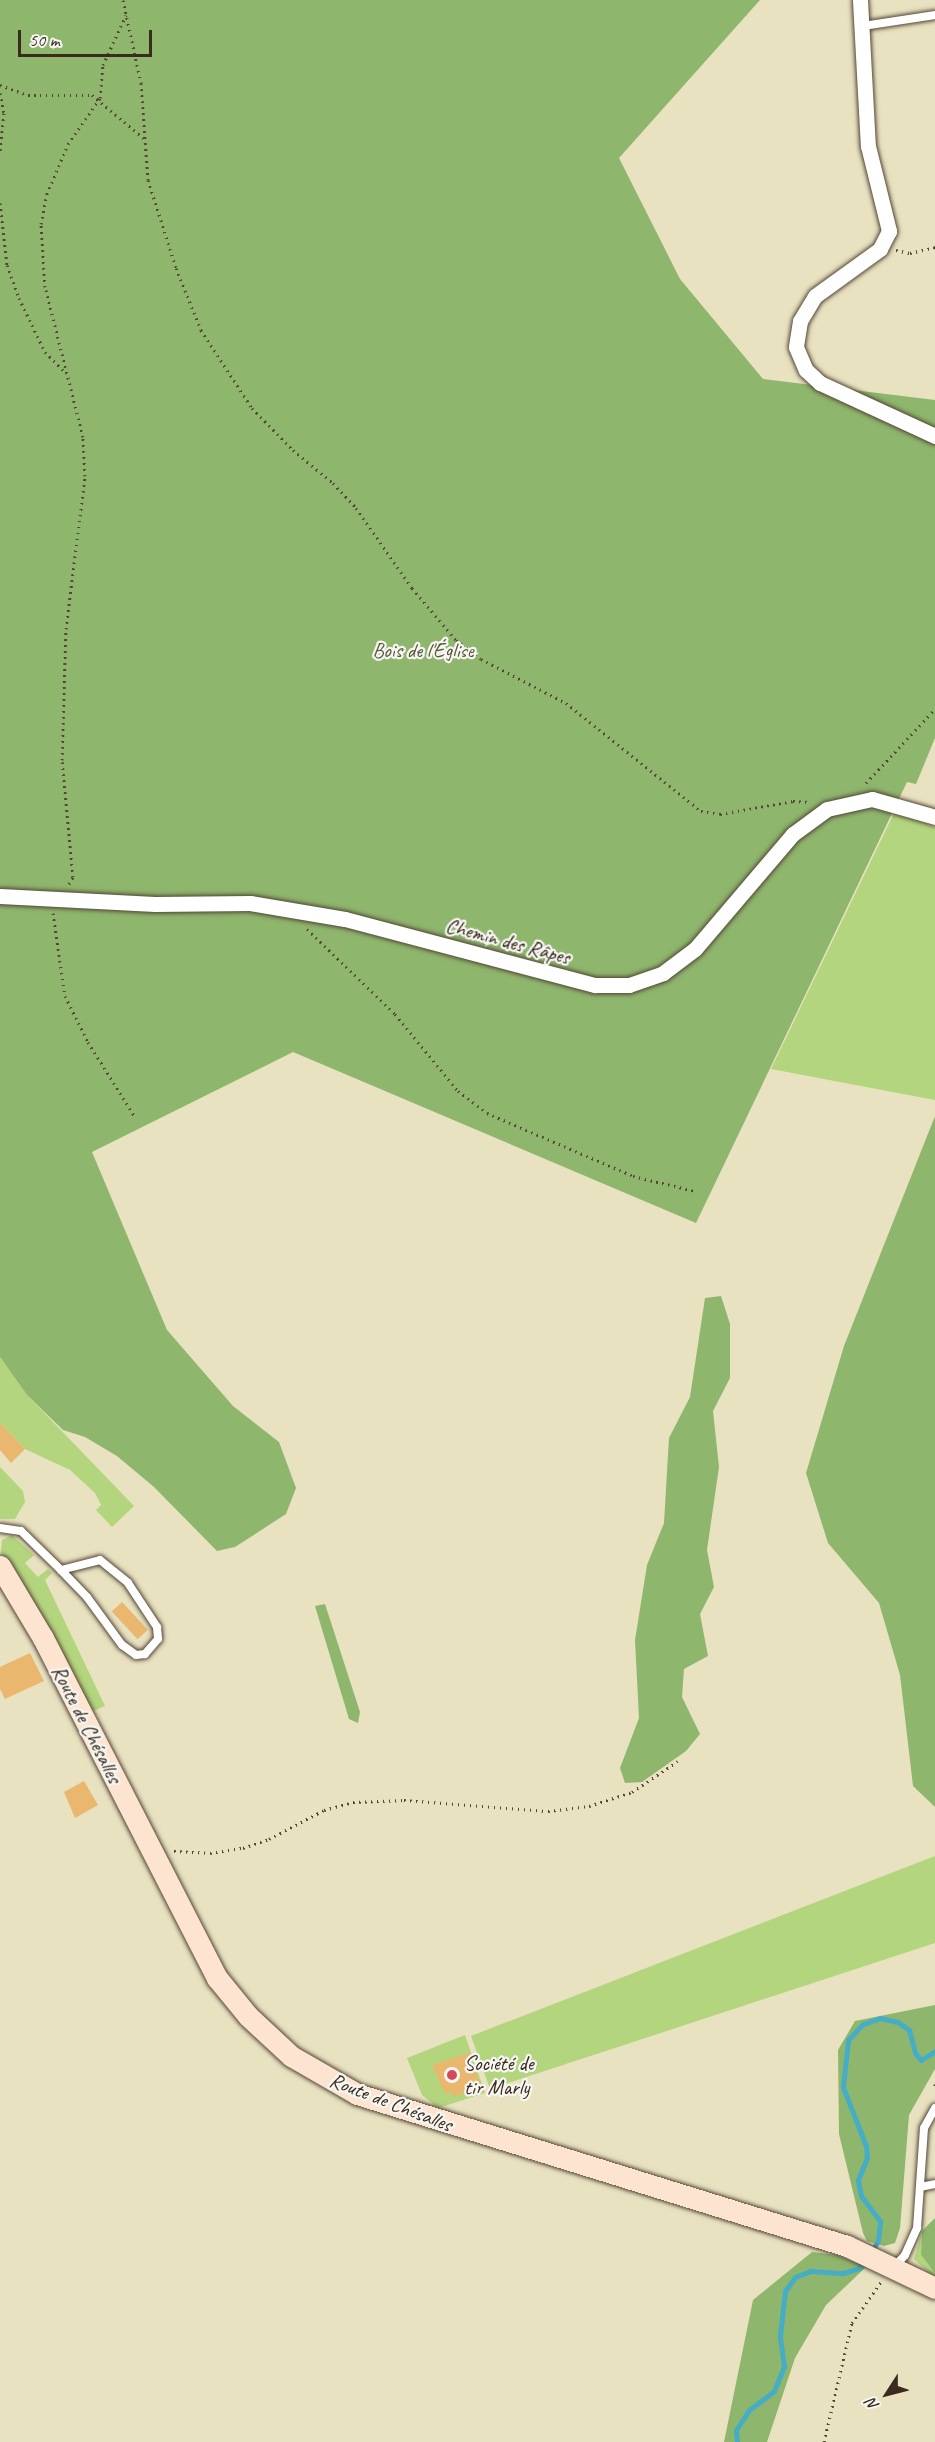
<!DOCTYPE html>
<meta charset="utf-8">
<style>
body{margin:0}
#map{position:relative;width:935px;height:2442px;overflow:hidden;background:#e8e2c1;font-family:Caveat,sans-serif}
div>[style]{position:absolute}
.green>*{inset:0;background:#b3d57e}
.forest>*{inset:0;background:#8eb66d}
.stream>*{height:5px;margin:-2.5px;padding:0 2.5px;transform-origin:2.5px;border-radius:2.5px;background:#46adc6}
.building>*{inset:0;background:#eab76f;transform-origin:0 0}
.path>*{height:3px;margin-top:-1.5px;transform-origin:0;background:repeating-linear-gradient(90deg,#554636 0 1.5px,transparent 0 6px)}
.roads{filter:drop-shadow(0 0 2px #554636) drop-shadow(0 0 2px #554636)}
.lane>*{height:8px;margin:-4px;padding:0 4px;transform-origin:4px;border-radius:4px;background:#fff}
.street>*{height:15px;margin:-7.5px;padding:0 7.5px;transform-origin:7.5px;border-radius:7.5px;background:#fff}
.secondary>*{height:21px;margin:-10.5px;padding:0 10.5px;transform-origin:10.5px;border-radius:10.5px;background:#fde4d1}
.dots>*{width:16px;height:16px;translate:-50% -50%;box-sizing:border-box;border:3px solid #f6f6f2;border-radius:50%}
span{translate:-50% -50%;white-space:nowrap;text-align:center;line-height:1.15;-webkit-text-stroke:4.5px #f6f6f2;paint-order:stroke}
.park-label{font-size:21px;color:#595536}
.street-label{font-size:21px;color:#3b2a1e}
.poi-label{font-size:21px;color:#3b2a1e}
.left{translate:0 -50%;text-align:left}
.north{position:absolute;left:857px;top:2364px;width:60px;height:60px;-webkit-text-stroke:4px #f6f6f2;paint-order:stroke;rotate:234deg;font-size:16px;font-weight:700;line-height:24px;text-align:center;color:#3b2a1e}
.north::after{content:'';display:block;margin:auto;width:21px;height:27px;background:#3b2a1e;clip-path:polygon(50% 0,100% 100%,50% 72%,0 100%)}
.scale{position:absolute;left:18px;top:30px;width:134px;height:27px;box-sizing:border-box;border:3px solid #3b2a1e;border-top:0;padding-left:8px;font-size:18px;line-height:21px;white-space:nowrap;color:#3b2a1e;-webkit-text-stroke:4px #f6f6f2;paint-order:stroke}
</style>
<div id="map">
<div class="green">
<i style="clip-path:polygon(895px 811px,935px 827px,935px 1100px,771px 1069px)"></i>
<i style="clip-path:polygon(0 1357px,27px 1395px,134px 1506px,112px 1527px,96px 1510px,101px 1505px,95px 1493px,70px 1470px,25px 1449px,0 1423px)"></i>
<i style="clip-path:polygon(0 1467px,23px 1491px,25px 1502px,15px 1519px,0 1519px)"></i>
<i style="clip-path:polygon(12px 1535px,34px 1555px,25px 1563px,38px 1577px,48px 1569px,52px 1573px,45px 1580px,105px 1706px,91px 1712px,62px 1653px,1px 1552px,2px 1540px)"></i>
<i style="clip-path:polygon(935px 1856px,935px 1943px,490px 2089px,471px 2036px)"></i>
<i style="clip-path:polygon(465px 2035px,485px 2093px,438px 2108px,422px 2095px,407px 2058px)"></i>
<i style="clip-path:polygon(922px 2231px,921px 2255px,935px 2273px,935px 2279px,914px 2259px)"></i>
</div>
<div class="forest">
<i style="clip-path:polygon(0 0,760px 0,619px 158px,680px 279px,763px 379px,935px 400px,935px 738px,916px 784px,907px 782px,696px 1223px,293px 1052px,92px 1152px,167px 1330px,233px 1406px,279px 1442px,296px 1488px,286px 1514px,235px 1547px,217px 1551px,154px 1487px,117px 1456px,85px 1437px,63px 1430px,27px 1395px,0 1357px)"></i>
<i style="clip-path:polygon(935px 1116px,935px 1807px,913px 1786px,900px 1675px,879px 1603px,828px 1543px,806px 1473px,844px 1346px)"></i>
<i style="clip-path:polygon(721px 1296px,730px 1324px,730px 1378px,713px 1411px,719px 1467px,707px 1550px,714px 1587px,700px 1614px,708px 1656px,684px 1669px,682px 1697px,700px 1734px,686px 1751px,642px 1782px,625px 1783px,620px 1768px,639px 1718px,635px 1640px,647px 1565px,664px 1523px,669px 1438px,690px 1397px,705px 1298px)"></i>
<i style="clip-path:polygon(325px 1604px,360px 1712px,358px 1723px,349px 1719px,315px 1606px)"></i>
<i style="clip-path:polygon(935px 2005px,935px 2069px,909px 2115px,900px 2228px,895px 2243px,884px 2246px,867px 2241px,863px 2233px,839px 2134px,838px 2050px,855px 2021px)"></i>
<i style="clip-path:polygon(935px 2218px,935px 2273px,921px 2255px,922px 2231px)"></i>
<i style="clip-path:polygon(812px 2252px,837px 2255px,866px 2267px,826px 2305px,795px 2358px,767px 2442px,724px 2442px,753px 2300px)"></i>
</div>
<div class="stream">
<i style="left:871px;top:2252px;width:13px;rotate:-58deg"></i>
<i style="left:878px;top:2241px;width:20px;rotate:-84deg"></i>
<i style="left:880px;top:2221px;width:31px;rotate:-127deg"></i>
<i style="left:861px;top:2196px;width:16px;rotate:-101deg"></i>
<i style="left:858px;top:2180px;width:24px;rotate:-68deg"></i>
<i style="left:867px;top:2158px;width:12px;rotate:-95deg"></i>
<i style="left:866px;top:2146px;width:63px;rotate:-111.3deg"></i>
<i style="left:843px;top:2087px;width:47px;rotate:-83.9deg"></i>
<i style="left:848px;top:2040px;width:22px;rotate:-47deg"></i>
<i style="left:863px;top:2024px;width:18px;rotate:-19deg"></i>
<i style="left:880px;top:2018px;width:18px;rotate:13deg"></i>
<i style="left:898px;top:2022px;width:14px;rotate:36deg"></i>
<i style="left:909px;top:2030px;width:24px;rotate:75deg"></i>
<i style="left:915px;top:2053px;width:9px;rotate:49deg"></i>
<i style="left:921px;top:2060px;width:17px;rotate:-33deg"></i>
<i style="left:737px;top:2442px;width:12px;rotate:-95deg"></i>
<i style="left:736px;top:2430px;width:24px;rotate:-57deg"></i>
<i style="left:749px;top:2410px;width:31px;rotate:-37deg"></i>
<i style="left:774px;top:2391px;width:27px;rotate:-68deg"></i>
<i style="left:784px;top:2366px;width:30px;rotate:-98deg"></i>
<i style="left:780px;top:2336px;width:45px;rotate:-83.7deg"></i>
<i style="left:785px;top:2291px;width:17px;rotate:-54deg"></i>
<i style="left:795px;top:2277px;width:17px;rotate:-21deg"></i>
<i style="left:811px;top:2271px;width:32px;rotate:4deg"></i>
<i style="left:843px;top:2273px;width:17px;rotate:-17deg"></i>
<i style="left:859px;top:2268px;width:11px;rotate:-52deg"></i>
</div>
<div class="building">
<i style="clip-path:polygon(0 1423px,25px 1449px,11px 1463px,0 1450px)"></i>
<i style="left:122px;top:1602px;width:38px;height:14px;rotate:47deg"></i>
<i style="clip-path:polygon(30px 1653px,44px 1681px,5px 1699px,0 1689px,0 1667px)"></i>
<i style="clip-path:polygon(84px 1781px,98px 1805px,75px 1818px,64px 1792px)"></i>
<i style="clip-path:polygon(469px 2053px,481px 2087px,453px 2097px,451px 2092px,445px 2094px,432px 2065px)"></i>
</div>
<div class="path">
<i style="left:123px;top:0;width:85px;rotate:77.8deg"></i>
<i style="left:141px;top:83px;width:97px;rotate:85.9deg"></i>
<i style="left:148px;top:180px;width:92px;rotate:72.3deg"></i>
<i style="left:176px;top:268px;width:67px;rotate:68deg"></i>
<i style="left:201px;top:330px;width:93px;rotate:56.8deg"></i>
<i style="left:252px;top:408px;width:59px;rotate:45.7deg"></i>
<i style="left:293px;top:450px;width:52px;rotate:39.5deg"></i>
<i style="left:333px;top:483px;width:34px;rotate:47deg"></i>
<i style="left:356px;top:508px;width:98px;rotate:55deg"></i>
<i style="left:412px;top:588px;width:68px;rotate:49.8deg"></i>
<i style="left:456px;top:640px;width:31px;rotate:37deg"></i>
<i style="left:481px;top:659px;width:96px;rotate:27.4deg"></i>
<i style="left:566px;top:703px;width:173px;rotate:38.7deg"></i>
<i style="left:701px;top:811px;width:19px;rotate:9deg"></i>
<i style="left:720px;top:814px;width:74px;rotate:-10.1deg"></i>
<i style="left:793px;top:801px;width:16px;rotate:4deg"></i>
<i style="left:0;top:85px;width:30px;rotate:20deg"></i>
<i style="left:28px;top:95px;width:64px"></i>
<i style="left:92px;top:95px;width:70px;rotate:39.8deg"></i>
<i style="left:0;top:93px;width:20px;rotate:79deg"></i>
<i style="left:4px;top:113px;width:38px;rotate:96deg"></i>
<i style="left:0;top:203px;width:62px;rotate:83.6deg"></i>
<i style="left:7px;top:265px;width:35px;rotate:70deg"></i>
<i style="left:19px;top:298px;width:60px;rotate:64.3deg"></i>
<i style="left:45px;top:352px;width:30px;rotate:45deg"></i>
<i style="left:896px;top:250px;width:14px;rotate:12deg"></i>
<i style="left:910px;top:253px;width:26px;rotate:-13deg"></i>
<i style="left:866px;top:783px;width:101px;rotate:-47deg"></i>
<i style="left:69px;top:884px;width:8px;rotate:-60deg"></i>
<i style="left:73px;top:877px;width:118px;rotate:-95.4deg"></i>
<i style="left:62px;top:760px;width:131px;rotate:-88.3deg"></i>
<i style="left:66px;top:629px;width:154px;rotate:-82.9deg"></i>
<i style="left:85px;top:476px;width:39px;rotate:-93deg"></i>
<i style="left:83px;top:437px;width:155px;rotate:-104.2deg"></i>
<i style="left:45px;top:287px;width:63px;rotate:-93.6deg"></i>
<i style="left:41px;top:224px;width:31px;rotate:-79deg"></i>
<i style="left:47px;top:194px;width:54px;rotate:-67.2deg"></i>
<i style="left:68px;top:144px;width:56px;rotate:-55.2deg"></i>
<i style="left:100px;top:98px;width:33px;rotate:-85deg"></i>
<i style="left:103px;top:65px;width:55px;rotate:-65.3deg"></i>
<i style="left:53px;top:913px;width:84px;rotate:81.8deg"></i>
<i style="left:65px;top:996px;width:51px;rotate:63.4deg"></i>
<i style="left:88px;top:1042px;width:89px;rotate:57.9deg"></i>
<i style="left:307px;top:929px;width:122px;rotate:44deg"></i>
<i style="left:395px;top:1014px;width:99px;rotate:50.7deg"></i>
<i style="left:458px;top:1091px;width:36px;rotate:37deg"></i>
<i style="left:487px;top:1113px;width:159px;rotate:23.3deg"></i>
<i style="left:633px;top:1176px;width:64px;rotate:13.6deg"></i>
<i style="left:174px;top:1851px;width:36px;rotate:3deg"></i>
<i style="left:210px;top:1853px;width:33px;rotate:-9deg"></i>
<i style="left:243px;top:1848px;width:28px;rotate:-19deg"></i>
<i style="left:269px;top:1839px;width:62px;rotate:-27.8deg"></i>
<i style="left:324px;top:1810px;width:30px;rotate:-15deg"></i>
<i style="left:353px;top:1802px;width:51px;rotate:-2.2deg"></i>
<i style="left:404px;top:1800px;width:144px;rotate:4.4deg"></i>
<i style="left:548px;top:1811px;width:41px;rotate:-7deg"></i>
<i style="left:589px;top:1806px;width:45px;rotate:-18deg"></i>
<i style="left:632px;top:1792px;width:55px;rotate:-34deg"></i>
<i style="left:935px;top:2084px;width:3px;rotate:90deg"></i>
<i style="left:824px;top:2442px;width:122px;rotate:-76.8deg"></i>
<i style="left:852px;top:2323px;width:50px;rotate:-54.7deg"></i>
</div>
<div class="roads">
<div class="lane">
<i style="left:863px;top:26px;width:73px;rotate:-8.7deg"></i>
<i style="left:0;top:1528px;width:21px;rotate:8deg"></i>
<i style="left:21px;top:1531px;width:56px;rotate:44.3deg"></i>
<i style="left:100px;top:1560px;width:36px;rotate:39deg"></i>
<i style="left:128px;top:1583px;width:53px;rotate:56.6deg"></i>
<i style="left:157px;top:1627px;width:12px;rotate:85deg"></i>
<i style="left:158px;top:1639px;width:20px;rotate:131deg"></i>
<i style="left:145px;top:1654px;width:9px;rotate:174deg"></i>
<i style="left:136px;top:1655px;width:17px;rotate:-144deg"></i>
<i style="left:122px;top:1645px;width:59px;rotate:-126.1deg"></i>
<i style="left:87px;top:1597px;width:37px;rotate:-134deg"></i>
<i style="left:61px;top:1570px;width:40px;rotate:-14.4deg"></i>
<i style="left:920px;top:2187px;width:15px;rotate:-11deg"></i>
<i style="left:894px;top:2267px;width:16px;rotate:-47deg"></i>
<i style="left:905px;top:2255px;width:30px;rotate:-66deg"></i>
<i style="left:917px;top:2228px;width:100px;rotate:-86deg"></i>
<i style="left:924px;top:2128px;width:23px;rotate:-61deg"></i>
</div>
<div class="street">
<i style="left:860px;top:0;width:146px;rotate:86.9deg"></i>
<i style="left:868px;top:146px;width:88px;rotate:76.1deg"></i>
<i style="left:889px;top:231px;width:20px;rotate:117deg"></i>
<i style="left:880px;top:249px;width:80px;rotate:144.1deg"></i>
<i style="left:815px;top:296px;width:29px;rotate:121deg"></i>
<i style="left:800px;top:321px;width:26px;rotate:99deg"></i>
<i style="left:796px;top:347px;width:25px;rotate:67deg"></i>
<i style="left:806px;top:370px;width:19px;rotate:43deg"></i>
<i style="left:820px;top:383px;width:127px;rotate:24.7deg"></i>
<i style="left:0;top:896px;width:155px;rotate:3deg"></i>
<i style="left:155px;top:904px;width:95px;rotate:-0.6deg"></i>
<i style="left:250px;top:903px;width:96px;rotate:9.6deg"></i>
<i style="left:345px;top:919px;width:259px;rotate:14.8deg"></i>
<i style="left:595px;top:985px;width:34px"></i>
<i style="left:629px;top:985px;width:36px;rotate:-19deg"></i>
<i style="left:663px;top:973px;width:40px;rotate:-37deg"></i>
<i style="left:695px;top:949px;width:151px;rotate:-49.6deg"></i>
<i style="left:793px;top:834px;width:42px;rotate:-36.3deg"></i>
<i style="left:827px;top:809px;width:46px;rotate:-12.5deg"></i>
<i style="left:872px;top:799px;width:66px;rotate:15.9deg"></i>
</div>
<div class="secondary">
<i style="left:0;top:1566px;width:84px;rotate:59.2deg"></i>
<i style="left:43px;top:1638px;width:382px;rotate:62.9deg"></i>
<i style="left:217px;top:1978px;width:49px;rotate:50.8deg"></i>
<i style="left:248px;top:2016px;width:59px;rotate:42.9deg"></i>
<i style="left:291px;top:2056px;width:76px;rotate:29.9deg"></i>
<i style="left:357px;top:2094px;width:513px;rotate:17.23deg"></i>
<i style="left:847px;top:2246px;width:98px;rotate:25.5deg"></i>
</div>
</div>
<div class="dots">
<i style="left:452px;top:2075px;background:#d1495b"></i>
</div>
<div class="park-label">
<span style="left:423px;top:650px">Bois de l'Église</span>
</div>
<div class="street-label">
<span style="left:508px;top:941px;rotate:15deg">Chemin des Râpes</span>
<span style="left:87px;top:1724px;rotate:63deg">Route de Chésalles</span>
<span style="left:391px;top:2102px;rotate:21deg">Route de Chésalles</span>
</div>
<div class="poi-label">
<span class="left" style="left:464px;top:2075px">Société de<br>tir Marly</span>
</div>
<div class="north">N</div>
<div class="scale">50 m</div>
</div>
